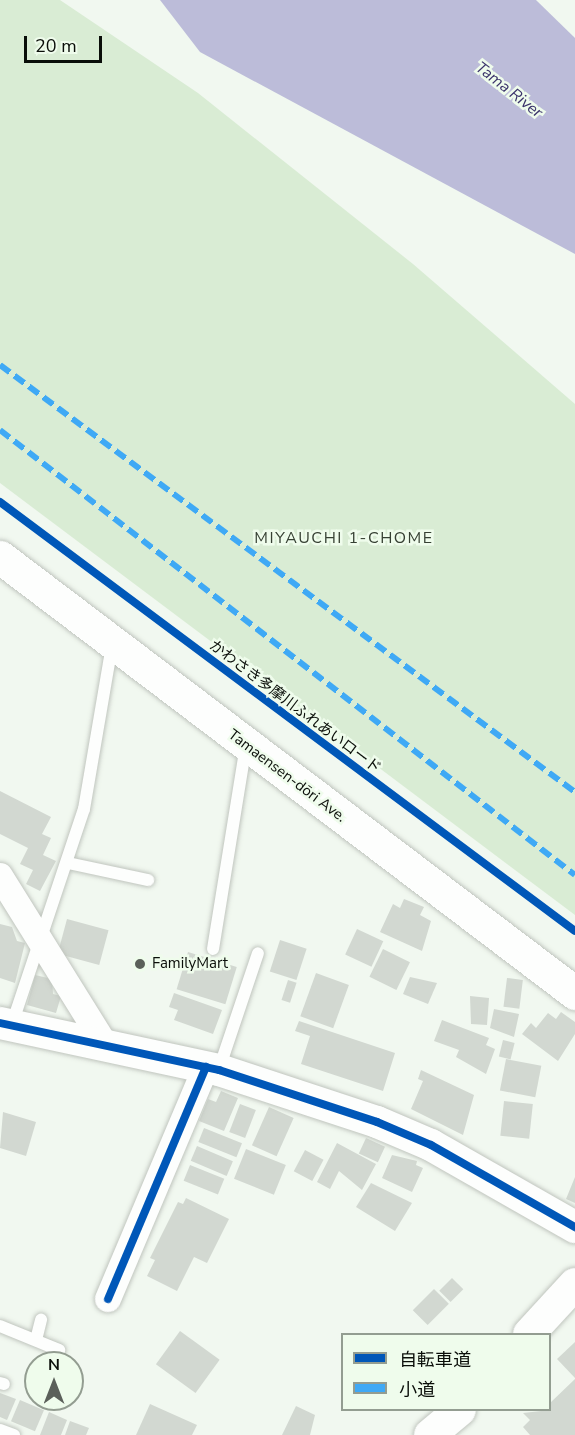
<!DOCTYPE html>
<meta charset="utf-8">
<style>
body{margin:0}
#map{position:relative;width:575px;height:1435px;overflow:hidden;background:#f1f8f0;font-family:"Nunito Sans","Noto Sans JP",sans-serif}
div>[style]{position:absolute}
.green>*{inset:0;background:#d9ecd4}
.water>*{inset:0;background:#bcbcd9}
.building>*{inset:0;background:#d2d8d1;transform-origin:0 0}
.roads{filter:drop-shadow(0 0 2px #c0c5be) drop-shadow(0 0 2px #c0c5be)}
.service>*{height:12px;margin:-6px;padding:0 6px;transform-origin:6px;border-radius:6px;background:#fdfefd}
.minor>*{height:26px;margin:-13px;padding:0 13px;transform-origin:13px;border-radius:13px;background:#fdfefd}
.tertiary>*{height:32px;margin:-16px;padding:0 16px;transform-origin:16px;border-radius:16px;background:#fdfefd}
.primary>*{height:33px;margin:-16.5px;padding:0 16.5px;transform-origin:16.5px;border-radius:16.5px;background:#fdfefd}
.quiet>*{height:6px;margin-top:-3px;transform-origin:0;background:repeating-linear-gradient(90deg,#3fa9f5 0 12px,transparent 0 18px)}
.cycleway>*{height:8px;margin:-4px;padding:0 4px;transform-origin:4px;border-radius:4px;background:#0057b8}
.dots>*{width:16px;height:16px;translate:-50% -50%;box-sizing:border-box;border:3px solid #effcec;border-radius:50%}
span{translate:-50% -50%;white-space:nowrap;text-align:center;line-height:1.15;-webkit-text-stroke:5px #effcec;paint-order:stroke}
.street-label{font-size:15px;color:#0a0e09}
.poi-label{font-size:15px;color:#0a0e09}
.left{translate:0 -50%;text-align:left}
.water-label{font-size:16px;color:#3a326a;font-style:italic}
.neighbourhood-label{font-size:16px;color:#364033;letter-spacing:1.5px}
.legend{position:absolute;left:341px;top:1333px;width:210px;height:78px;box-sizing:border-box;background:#effcec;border:2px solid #939d91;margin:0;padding:8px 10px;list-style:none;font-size:18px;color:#0a0e09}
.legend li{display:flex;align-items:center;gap:12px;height:30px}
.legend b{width:30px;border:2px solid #939d91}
.north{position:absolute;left:24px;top:1351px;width:60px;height:60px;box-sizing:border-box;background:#effcec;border:2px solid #939d91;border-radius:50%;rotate:0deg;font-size:16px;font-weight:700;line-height:24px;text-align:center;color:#0a0e09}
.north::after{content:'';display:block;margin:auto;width:21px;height:27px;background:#5b605a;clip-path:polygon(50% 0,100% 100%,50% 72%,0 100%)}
.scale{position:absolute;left:24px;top:36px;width:78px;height:27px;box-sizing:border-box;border:3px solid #0a0e09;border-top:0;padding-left:8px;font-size:18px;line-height:21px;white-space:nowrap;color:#0a0e09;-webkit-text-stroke:4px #effcec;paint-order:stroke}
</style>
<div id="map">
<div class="green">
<i style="clip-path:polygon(0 0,60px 0,198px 93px,413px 264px,575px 404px,575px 915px,0 483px)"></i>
</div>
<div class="water">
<i style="clip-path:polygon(160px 0,536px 0,575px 38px,575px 254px,200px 52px)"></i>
</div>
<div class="building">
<i style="clip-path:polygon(0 791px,51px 817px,42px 834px,51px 838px,43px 855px,56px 861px,40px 891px,26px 884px,33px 870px,20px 864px,28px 848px,0 834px)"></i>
<i style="clip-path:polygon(404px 899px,424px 907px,420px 915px,431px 921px,422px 951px,380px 932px,393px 904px,400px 908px)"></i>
<i style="left:67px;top:919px;width:43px;height:36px;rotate:15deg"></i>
<i style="clip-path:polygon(0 924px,12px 927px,17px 941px,25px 943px,15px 983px,0 978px)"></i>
<i style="left:357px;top:929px;width:29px;height:28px;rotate:25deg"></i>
<i style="left:280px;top:940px;width:28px;height:33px;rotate:18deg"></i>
<i style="left:383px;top:949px;width:30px;height:31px;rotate:26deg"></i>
<i style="left:188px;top:952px;width:51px;height:39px;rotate:17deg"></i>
<i style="left:316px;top:973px;width:35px;height:46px;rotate:20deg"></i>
<i style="clip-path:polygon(35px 975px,52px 979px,53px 994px,61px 996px,56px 1013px,27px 1005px)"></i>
<i style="clip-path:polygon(410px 977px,437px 983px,428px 1004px,403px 994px)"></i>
<i style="left:507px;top:978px;width:16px;height:29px;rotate:7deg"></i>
<i style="left:288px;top:980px;width:9px;height:21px;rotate:18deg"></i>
<i style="clip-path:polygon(174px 993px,222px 1010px,213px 1034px,174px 1020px,178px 1010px,169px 1007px)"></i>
<i style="clip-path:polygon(470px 996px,489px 998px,487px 1025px,471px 1024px)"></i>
<i style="clip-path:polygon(494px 1009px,519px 1014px,514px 1037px,490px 1028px)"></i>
<i style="clip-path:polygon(561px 1012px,575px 1022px,575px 1034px,558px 1061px,522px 1034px,531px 1023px,536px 1028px,548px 1013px,556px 1019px)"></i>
<i style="clip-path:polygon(442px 1020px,489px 1038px,486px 1045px,495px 1049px,486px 1074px,456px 1057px,459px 1050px,434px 1041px)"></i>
<i style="clip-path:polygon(299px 1021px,395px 1053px,383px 1091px,301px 1064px,310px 1036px,295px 1031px)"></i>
<i style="left:503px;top:1040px;width:12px;height:17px;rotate:14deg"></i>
<i style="left:506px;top:1059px;width:36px;height:32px;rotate:11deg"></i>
<i style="clip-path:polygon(421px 1070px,474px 1095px,463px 1135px,411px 1109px,423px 1081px,418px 1079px)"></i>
<i style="clip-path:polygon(221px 1091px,238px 1098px,224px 1131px,199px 1121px,208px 1099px,216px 1102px)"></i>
<i style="left:504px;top:1101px;width:29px;height:35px;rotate:6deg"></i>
<i style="left:240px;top:1104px;width:17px;height:30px;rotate:21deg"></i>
<i style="left:269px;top:1107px;width:27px;height:42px;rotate:24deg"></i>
<i style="clip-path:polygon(3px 1112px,36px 1122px,26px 1156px,0 1148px)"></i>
<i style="left:204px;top:1128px;width:41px;height:15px;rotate:22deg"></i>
<i style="left:366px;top:1138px;width:21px;height:17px;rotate:25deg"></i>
<i style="clip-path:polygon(337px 1143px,376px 1164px,362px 1190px,339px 1171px,330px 1189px,317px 1182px)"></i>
<i style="left:197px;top:1146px;width:39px;height:16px;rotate:23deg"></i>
<i style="left:246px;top:1149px;width:43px;height:32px;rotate:22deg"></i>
<i style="left:305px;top:1150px;width:21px;height:24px;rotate:28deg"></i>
<i style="clip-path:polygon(392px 1155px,417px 1161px,416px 1165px,423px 1168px,412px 1192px,382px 1178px)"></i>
<i style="left:190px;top:1165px;width:37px;height:17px;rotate:22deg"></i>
<i style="clip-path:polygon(575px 1177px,575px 1203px,566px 1199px)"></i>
<i style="clip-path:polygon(371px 1183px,412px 1203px,395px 1231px,356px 1207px)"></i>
<i style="clip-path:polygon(186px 1198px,229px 1219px,207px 1263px,194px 1257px,177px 1291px,147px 1276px,155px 1260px,150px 1258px,178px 1202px,183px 1204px)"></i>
<i style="left:452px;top:1278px;width:16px;height:18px;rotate:45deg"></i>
<i style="left:434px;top:1289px;width:21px;height:30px;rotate:45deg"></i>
<i style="left:180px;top:1331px;width:49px;height:41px;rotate:36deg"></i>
<i style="clip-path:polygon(575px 1342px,575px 1378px,557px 1359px)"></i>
<i style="clip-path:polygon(575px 1379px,575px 1435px,530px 1435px,523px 1427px,530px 1420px,523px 1413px,550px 1410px,550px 1403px)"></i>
<i style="clip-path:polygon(0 1393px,16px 1399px,7px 1420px,0 1417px)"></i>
<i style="left:20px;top:1400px;width:26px;height:23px;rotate:23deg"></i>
<i style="clip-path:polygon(150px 1404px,197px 1425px,192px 1435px,136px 1435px)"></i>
<i style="clip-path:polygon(296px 1406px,315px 1415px,310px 1435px,282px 1435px)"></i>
<i style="clip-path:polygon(49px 1412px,67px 1420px,61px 1435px,40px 1435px)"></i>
<i style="clip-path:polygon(70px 1421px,89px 1428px,86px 1435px,65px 1435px)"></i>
</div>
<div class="roads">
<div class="service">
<i style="left:68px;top:863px;width:82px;rotate:12deg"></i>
<i style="left:213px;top:949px;width:206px;rotate:-80.8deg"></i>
<i style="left:12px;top:1024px;width:227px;rotate:-71.5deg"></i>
<i style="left:84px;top:809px;width:166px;rotate:-80.3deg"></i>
<i style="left:219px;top:1069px;width:122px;rotate:-71.4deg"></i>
<i style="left:0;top:1326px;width:64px;rotate:22.1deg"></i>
<i style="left:36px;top:1340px;width:21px;rotate:-76deg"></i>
<i style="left:0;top:1383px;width:4px;rotate:14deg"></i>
<i style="left:0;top:1430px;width:15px;rotate:20deg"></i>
</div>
<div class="minor">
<i style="left:0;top:876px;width:199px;rotate:58.1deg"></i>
<i style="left:108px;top:1299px;width:252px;rotate:-67.1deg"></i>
</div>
<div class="tertiary">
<i style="left:0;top:1023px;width:224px;rotate:12.1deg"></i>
<i style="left:219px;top:1070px;width:166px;rotate:18.2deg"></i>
<i style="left:377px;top:1122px;width:59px;rotate:23.1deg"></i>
<i style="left:431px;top:1145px;width:166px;rotate:29.7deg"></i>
<i style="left:529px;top:1334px;width:68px;rotate:-47.4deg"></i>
<i style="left:430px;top:1435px;width:39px;rotate:-40deg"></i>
</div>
<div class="primary">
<i style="left:0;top:557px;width:722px;rotate:37.17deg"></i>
</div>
</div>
<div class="quiet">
<i style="left:0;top:365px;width:716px;rotate:36.6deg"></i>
<i style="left:0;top:430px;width:727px;rotate:37.74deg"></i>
</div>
<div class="cycleway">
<i style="left:0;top:502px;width:717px;rotate:36.73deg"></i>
<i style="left:0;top:1023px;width:224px;rotate:12.1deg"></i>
<i style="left:219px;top:1070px;width:166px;rotate:18.2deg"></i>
<i style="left:377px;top:1122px;width:59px;rotate:23.1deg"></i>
<i style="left:431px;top:1145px;width:166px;rotate:29.7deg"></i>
<i style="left:108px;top:1299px;width:252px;rotate:-67.1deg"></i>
</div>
<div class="dots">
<i style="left:140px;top:964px;background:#5b605a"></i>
</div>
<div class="street-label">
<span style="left:295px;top:707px;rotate:37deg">かわさき多摩川ふれあいロード</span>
<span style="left:287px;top:776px;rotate:37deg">Tamaensen-dōri Ave.</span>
</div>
<div class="poi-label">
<span class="left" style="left:152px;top:964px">FamilyMart</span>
</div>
<div class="water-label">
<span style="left:509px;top:90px;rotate:38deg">Tama River</span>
</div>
<div class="neighbourhood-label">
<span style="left:344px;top:538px">MIYAUCHI 1-CHOME</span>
</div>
<ul class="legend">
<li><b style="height:8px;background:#0057b8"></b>自転車道</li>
<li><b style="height:8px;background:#3fa9f5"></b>小道</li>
</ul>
<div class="north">N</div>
<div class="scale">20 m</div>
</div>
